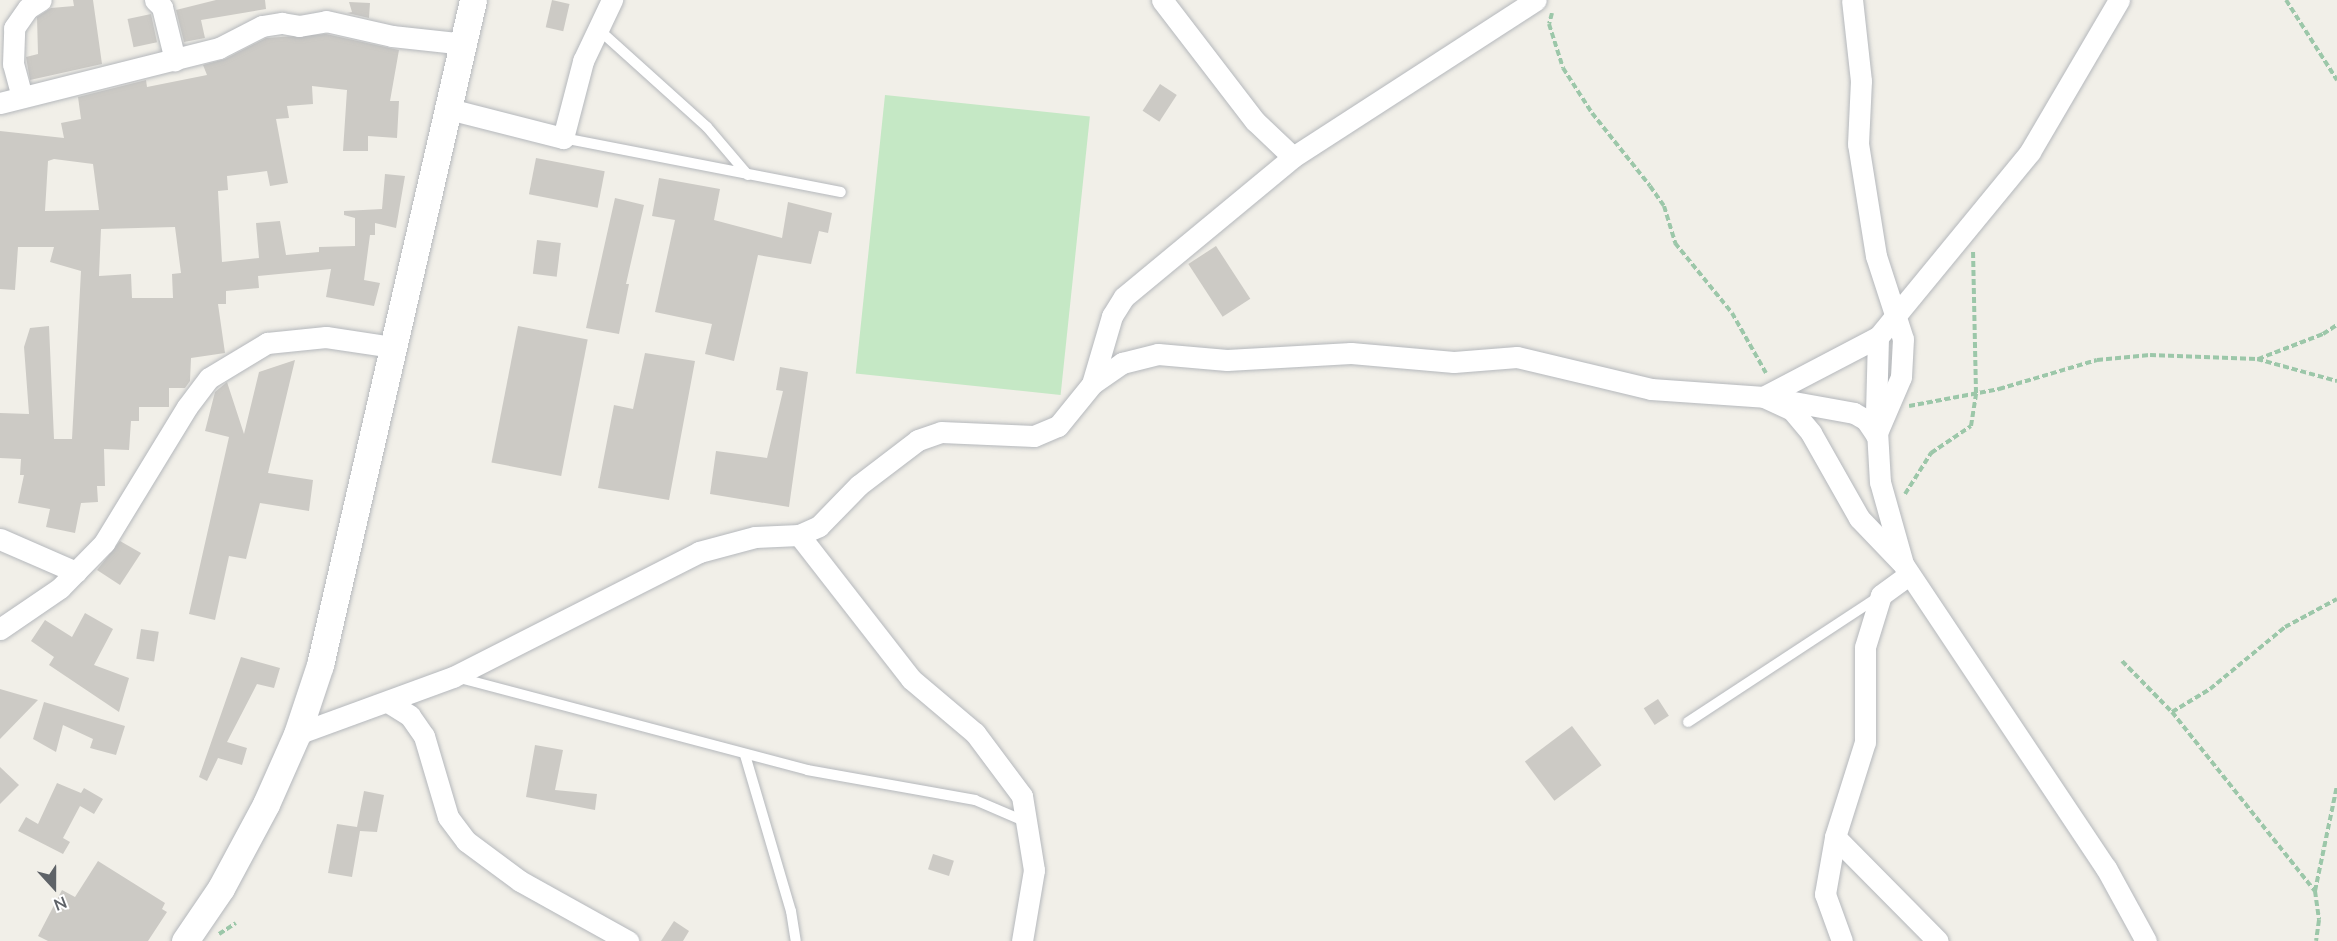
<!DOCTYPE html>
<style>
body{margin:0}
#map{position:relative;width:2337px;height:941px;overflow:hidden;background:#f1efe8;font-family:Lato,sans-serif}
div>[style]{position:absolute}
.green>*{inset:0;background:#c5e8c5;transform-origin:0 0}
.building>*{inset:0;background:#cccac5;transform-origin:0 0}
.path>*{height:4px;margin-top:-2px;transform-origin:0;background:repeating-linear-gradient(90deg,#9cc7a9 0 6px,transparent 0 9px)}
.roads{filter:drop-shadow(0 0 2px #b5b8bc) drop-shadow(0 0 2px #b5b8bc)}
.service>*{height:10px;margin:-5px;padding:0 5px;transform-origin:5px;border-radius:5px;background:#fff}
.minor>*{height:21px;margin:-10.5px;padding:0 10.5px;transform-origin:10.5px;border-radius:10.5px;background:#fff}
.tertiary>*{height:27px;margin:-13.5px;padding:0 13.5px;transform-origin:13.5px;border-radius:13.5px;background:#fff}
span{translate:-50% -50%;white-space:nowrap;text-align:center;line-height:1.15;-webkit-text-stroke:4.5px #fff;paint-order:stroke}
.north{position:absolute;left:24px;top:857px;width:60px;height:60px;-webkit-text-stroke:4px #fff;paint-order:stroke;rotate:159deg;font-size:16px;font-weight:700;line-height:24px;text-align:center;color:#5f6368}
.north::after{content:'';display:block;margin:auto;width:21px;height:27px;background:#5f6368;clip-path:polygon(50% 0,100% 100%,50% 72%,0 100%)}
</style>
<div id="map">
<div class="green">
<i style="left:885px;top:95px;width:206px;height:280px;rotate:6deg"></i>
</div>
<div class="building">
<i style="clip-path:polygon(73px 0,93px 0,102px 64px,30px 80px,26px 57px,38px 54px,37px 17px,51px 8px,74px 6px)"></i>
<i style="clip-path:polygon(216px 0,265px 0,266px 9px,201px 20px,205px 38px,184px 42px,176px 10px)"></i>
<i style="left:552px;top:0;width:18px;height:28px;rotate:13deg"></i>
<i style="clip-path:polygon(349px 2px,370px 3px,369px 18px,347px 13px,352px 12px)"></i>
<i style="left:151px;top:14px;width:29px;height:24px;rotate:78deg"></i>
<i style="clip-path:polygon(evenodd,326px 34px,399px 50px,390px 101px,399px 101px,397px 138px,368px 136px,368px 151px,343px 151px,347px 90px,312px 86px,313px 104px,287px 106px,289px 118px,276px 119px,288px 183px,270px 186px,267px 171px,227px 176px,228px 190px,218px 191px,222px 262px,259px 258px,256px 223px,280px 221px,286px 255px,319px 252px,319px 247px,355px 246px,355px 218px,344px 215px,344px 211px,382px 209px,385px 174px,405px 176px,396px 228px,375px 223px,375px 235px,370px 235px,364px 280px,380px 283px,374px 306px,326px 297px,331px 269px,258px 276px,259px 288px,226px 291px,226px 304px,218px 304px,225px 353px,191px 358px,190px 381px,185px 388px,169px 388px,169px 407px,139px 407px,139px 421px,131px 421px,129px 450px,104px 449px,105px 486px,97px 486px,98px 502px,81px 503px,75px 533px,46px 527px,50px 509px,18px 503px,24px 475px,20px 475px,21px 459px,0 458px,0 413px,29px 414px,24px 347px,30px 328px,49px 326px,54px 439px,72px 439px,81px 271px,50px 262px,54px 247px,18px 247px,15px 290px,0 289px,0 131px,64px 138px,61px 123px,81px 119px,78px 97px,146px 80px,147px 87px,207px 75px,203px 65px,225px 59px,266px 38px,326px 34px,54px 159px,93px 164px,99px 210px,45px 211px,48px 161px,54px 159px,326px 34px,175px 227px,181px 273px,172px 274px,173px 298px,132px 298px,131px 274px,99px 276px,101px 229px,175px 227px)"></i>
<i style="left:1160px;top:84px;width:20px;height:32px;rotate:33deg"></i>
<i style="left:536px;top:158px;width:70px;height:37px;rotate:11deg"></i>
<i style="clip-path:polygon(659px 178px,720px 189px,714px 220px,782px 238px,788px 202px,832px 213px,828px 233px,819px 231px,811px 264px,758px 255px,734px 361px,705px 354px,712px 324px,655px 312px,675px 220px,652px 216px)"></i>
<i style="clip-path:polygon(615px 198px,644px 205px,626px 284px,629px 284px,619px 334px,586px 328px)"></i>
<i style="left:537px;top:240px;width:24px;height:34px;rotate:7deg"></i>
<i style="left:1216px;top:246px;width:63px;height:33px;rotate:57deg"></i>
<i style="left:518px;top:326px;width:71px;height:139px;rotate:11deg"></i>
<i style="clip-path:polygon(645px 353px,695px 361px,669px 500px,598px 488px,614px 405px,633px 409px)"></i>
<i style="clip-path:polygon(295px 360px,268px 473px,313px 480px,309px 511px,260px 503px,246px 559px,229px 556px,215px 620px,189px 614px,229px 437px,205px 431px,215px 392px,227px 382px,244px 434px,259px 372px)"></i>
<i style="clip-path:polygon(780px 367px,808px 372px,789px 507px,710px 494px,716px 451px,767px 458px,783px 391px,776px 390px)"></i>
<i style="clip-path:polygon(120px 541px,141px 553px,120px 585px,97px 570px)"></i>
<i style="clip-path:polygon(85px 613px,113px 629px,94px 665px,129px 678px,119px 712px,49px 665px,54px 657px,31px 641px,45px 620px,72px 637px)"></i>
<i style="left:141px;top:629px;width:18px;height:30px;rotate:9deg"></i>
<i style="clip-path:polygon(241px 657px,280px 668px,274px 688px,257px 684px,227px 742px,247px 748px,242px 765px,218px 758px,207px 781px,199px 777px)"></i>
<i style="clip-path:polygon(0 689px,38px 700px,0 739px)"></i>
<i style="left:1658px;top:699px;width:20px;height:17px;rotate:57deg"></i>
<i style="clip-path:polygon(44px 702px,125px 726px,116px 755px,90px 748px,93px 739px,63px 725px,56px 752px,33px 739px)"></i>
<i style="left:1572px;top:726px;width:49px;height:59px;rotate:53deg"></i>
<i style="clip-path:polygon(535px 745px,563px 750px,555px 790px,597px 794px,595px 810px,526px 797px)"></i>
<i style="clip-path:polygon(0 767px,19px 785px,0 804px)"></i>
<i style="clip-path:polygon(57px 783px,81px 793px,84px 788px,103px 799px,94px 814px,80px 806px,63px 838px,70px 842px,63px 854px,18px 831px,26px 817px,38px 824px)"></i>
<i style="clip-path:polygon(364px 791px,384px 795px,377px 832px,360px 831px,352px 877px,328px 873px,337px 824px,357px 827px)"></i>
<i style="left:933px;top:854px;width:22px;height:16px;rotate:18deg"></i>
<i style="clip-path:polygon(98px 861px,165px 903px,162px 909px,167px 912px,148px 941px,48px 941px,38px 936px,62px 890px,75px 897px)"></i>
<i style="clip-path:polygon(674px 921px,689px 931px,683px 941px,661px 941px)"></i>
</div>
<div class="path">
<i style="left:2286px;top:0;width:95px;rotate:57.5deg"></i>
<i style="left:1552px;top:13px;width:11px;rotate:105deg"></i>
<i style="left:1549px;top:24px;width:46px;rotate:72.3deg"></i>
<i style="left:1563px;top:68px;width:54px;rotate:57.2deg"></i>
<i style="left:1592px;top:113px;width:93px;rotate:51.5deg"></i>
<i style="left:1650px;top:186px;width:24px;rotate:55deg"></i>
<i style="left:1664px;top:206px;width:39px;rotate:73deg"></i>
<i style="left:1675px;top:243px;width:90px;rotate:50.8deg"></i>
<i style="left:1732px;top:313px;width:69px;rotate:60.5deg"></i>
<i style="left:2258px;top:359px;width:70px;rotate:-21deg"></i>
<i style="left:2323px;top:334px;width:17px;rotate:-33deg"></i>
<i style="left:1909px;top:406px;width:92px;rotate:-10.7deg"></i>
<i style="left:1999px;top:389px;width:102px;rotate:-16.5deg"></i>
<i style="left:2097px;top:360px;width:53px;rotate:-5.4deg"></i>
<i style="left:2150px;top:355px;width:107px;rotate:2.1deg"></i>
<i style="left:2257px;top:359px;width:83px;rotate:15.4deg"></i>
<i style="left:1905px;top:494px;width:49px;rotate:-57.6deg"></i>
<i style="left:1931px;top:453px;width:48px;rotate:-34deg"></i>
<i style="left:1971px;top:426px;width:33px;rotate:-81deg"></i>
<i style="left:1976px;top:393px;width:141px;rotate:-91.2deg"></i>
<i style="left:2122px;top:661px;width:71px;rotate:45.6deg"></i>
<i style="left:2172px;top:712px;width:229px;rotate:51.4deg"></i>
<i style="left:2315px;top:891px;width:29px;rotate:82deg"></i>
<i style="left:2319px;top:920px;width:21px;rotate:98deg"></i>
<i style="left:2172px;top:712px;width:44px;rotate:-31.2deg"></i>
<i style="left:2210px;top:689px;width:97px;rotate:-39.6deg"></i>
<i style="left:2285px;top:627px;width:59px;rotate:-28.3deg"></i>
<i style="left:2315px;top:891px;width:107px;rotate:-78.2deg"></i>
<i style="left:219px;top:934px;width:20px;rotate:-33deg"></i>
</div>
<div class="roads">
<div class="service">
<i style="left:597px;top:28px;width:148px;rotate:42deg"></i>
<i style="left:707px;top:127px;width:63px;rotate:49.5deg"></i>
<i style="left:563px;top:138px;width:283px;rotate:11deg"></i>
<i style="left:456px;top:677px;width:363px;rotate:14.8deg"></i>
<i style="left:807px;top:770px;width:171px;rotate:10.1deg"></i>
<i style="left:975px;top:800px;width:53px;rotate:23.2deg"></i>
<i style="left:1688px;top:722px;width:227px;rotate:-33.3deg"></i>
<i style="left:745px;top:755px;width:163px;rotate:73.6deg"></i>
<i style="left:791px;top:911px;width:30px;rotate:81deg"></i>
</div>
<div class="minor">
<i style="left:155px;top:0;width:10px;rotate:45deg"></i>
<i style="left:162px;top:7px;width:55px;rotate:76.2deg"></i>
<i style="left:1162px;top:0;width:153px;rotate:52.5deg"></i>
<i style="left:1255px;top:121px;width:52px;rotate:43.5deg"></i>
<i style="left:2119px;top:0;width:176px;rotate:120.4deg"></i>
<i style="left:2030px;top:152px;width:239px;rotate:129.4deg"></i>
<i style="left:1878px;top:337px;width:76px;rotate:91.5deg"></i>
<i style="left:1876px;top:413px;width:69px;rotate:86.7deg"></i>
<i style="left:1880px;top:482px;width:85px;rotate:74.3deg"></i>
<i style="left:1903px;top:564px;width:366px;rotate:56.3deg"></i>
<i style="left:2106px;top:868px;width:83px;rotate:61.3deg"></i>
<i style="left:22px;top:97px;width:34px;rotate:-105deg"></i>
<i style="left:13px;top:64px;width:36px;rotate:-88deg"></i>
<i style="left:14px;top:28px;width:24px;rotate:-55deg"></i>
<i style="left:28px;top:8px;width:15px;rotate:-32deg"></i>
<i style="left:0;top:103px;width:226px;rotate:-14.1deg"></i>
<i style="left:219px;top:48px;width:48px;rotate:-27.1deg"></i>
<i style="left:262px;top:26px;width:20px;rotate:-9deg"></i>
<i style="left:282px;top:23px;width:17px;rotate:10deg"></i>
<i style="left:299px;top:26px;width:27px;rotate:-10deg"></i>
<i style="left:326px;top:21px;width:68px;rotate:12.8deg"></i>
<i style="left:392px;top:36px;width:74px;rotate:6.2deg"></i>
<i style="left:449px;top:109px;width:118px;rotate:14.3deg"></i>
<i style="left:563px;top:138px;width:80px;rotate:-75.4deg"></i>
<i style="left:583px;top:61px;width:68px;rotate:-64.6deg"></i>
<i style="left:1092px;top:384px;width:37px;rotate:-35deg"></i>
<i style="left:1122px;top:363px;width:37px;rotate:-14deg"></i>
<i style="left:1158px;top:354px;width:69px;rotate:5deg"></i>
<i style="left:1227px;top:360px;width:124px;rotate:-3.2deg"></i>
<i style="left:1351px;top:353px;width:103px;rotate:5deg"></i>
<i style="left:1454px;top:362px;width:63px;rotate:-4.5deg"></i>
<i style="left:1517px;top:357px;width:138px;rotate:13.4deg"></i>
<i style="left:1651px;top:389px;width:113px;rotate:4deg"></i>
<i style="left:1764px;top:397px;width:31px;rotate:25deg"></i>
<i style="left:1792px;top:410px;width:30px;rotate:50deg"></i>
<i style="left:1811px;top:433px;width:98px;rotate:60.5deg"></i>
<i style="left:1859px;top:518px;width:61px;rotate:46.3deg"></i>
<i style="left:1765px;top:396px;width:127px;rotate:-27.6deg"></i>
<i style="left:1777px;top:399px;width:78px;rotate:10.3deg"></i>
<i style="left:1854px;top:413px;width:14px;rotate:30deg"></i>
<i style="left:1866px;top:420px;width:18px;rotate:56deg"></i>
<i style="left:1876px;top:435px;width:63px;rotate:-66.7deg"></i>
<i style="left:1901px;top:377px;width:38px;rotate:-87deg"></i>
<i style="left:1903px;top:339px;width:87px;rotate:-108deg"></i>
<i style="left:1876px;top:256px;width:113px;rotate:-99.1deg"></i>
<i style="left:1858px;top:144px;width:63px;rotate:-87.3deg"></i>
<i style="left:1861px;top:81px;width:81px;rotate:-96.3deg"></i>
<i style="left:799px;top:535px;width:182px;rotate:52.1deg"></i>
<i style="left:911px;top:679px;width:84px;rotate:40.2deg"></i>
<i style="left:975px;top:733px;width:79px;rotate:53.3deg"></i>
<i style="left:1022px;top:796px;width:75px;rotate:80.8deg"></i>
<i style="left:1034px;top:870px;width:72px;rotate:99.6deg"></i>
<i style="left:0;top:539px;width:83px;rotate:23.5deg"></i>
<i style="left:0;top:629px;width:73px;rotate:-34.3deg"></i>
<i style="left:60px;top:588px;width:63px;rotate:-45.6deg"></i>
<i style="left:104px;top:543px;width:159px;rotate:-58.6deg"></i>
<i style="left:187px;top:407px;width:36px;rotate:-53deg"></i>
<i style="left:209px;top:378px;width:68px;rotate:-31.1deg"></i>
<i style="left:267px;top:343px;width:59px;rotate:-5.8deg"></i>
<i style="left:326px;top:337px;width:68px;rotate:8.5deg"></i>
<i style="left:388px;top:702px;width:26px;rotate:32deg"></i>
<i style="left:410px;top:716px;width:24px;rotate:55deg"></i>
<i style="left:424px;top:736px;width:84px;rotate:73.5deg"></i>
<i style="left:448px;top:817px;width:30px;rotate:53deg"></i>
<i style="left:466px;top:841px;width:67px;rotate:36.5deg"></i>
<i style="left:520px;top:881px;width:124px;rotate:29.1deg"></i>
<i style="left:297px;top:734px;width:166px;rotate:-20.1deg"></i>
<i style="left:453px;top:677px;width:276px;rotate:-26.9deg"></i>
<i style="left:699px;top:552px;width:58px;rotate:-15deg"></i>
<i style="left:755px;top:537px;width:44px;rotate:-2.6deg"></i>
<i style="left:799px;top:535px;width:22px;rotate:-24deg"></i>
<i style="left:819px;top:526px;width:57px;rotate:-45.7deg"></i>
<i style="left:859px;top:485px;width:74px;rotate:-37.3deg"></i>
<i style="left:918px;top:440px;width:24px;rotate:-19deg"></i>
<i style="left:941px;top:432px;width:93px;rotate:2.5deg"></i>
<i style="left:1034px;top:436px;width:26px;rotate:-23deg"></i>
<i style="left:1058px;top:426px;width:54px;rotate:-51deg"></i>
<i style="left:1092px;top:384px;width:71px;rotate:-73.6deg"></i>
<i style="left:1112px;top:316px;width:22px;rotate:-58deg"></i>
<i style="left:1124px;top:297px;width:219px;rotate:-39.6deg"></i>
<i style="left:1293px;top:157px;width:289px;rotate:-32.9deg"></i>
<i style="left:1835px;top:837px;width:146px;rotate:45.3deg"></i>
<i style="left:1842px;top:941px;width:50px;rotate:-109.9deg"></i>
<i style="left:1825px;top:894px;width:58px;rotate:-80deg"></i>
<i style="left:1835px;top:837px;width:100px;rotate:-72.5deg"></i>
<i style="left:1865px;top:742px;width:95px;rotate:-90deg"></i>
<i style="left:1865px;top:647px;width:54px;rotate:-72.9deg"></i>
<i style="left:1881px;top:595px;width:34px;rotate:-36deg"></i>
</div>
<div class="tertiary">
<i style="left:185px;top:941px;width:64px;rotate:-55.8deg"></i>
<i style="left:221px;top:888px;width:95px;rotate:-61.8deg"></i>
<i style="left:266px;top:804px;width:77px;rotate:-66.1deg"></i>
<i style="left:297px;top:734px;width:73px;rotate:-71.6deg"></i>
<i style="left:320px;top:665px;width:682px;rotate:-77.04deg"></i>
</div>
</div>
<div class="north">N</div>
</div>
